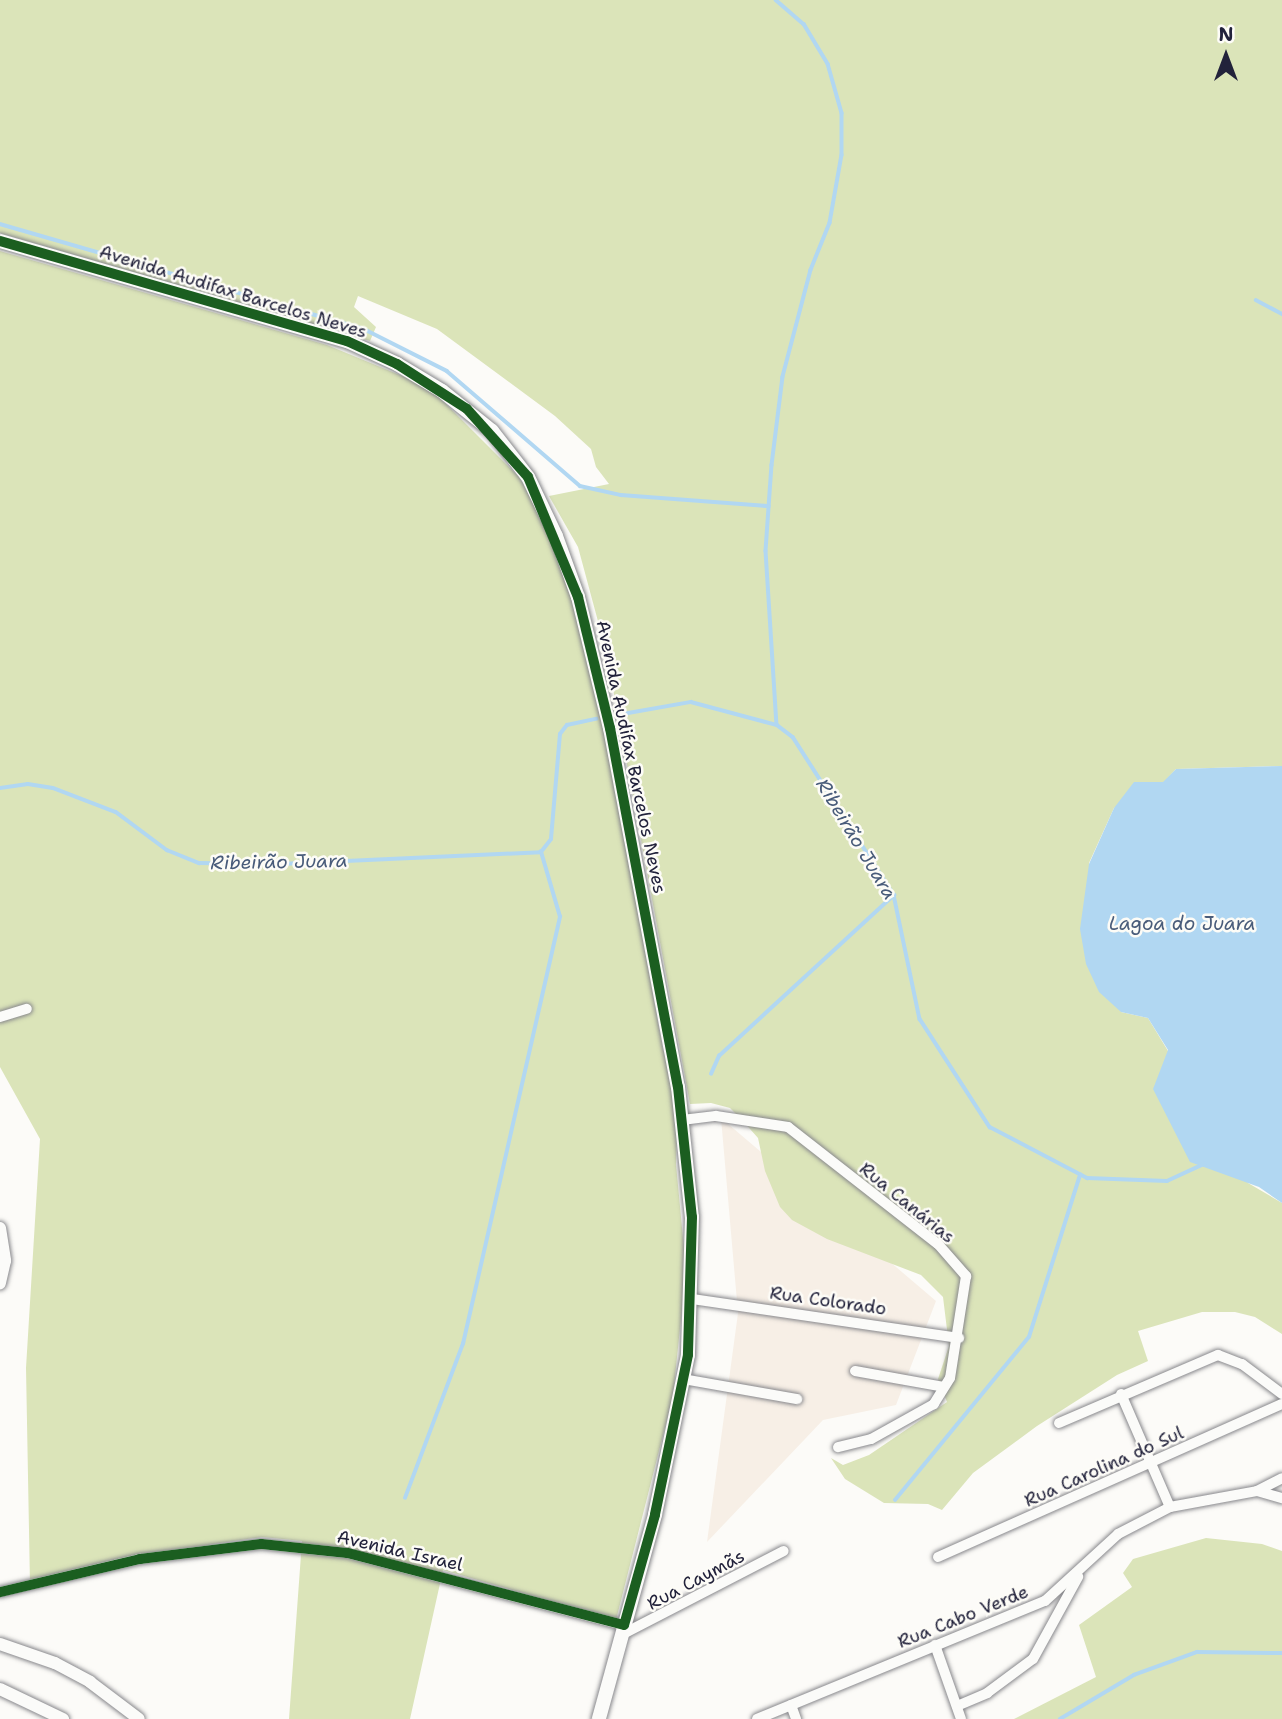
<!DOCTYPE html>
<meta charset="utf-8">
<style>
body{margin:0}
#map{position:relative;width:1282px;height:1719px;overflow:hidden;background:#fcfbf8;font-family:"Shantell Sans",sans-serif}
div>[style]{position:absolute}
.built>*{inset:0;background:#f7efe6}
.green>*{inset:0;background:#dbe4b9}
.water>*{inset:0;background:#b1d7f2}
.stream>*{height:3.5px;margin:-1.75px;padding:0 1.75px;transform-origin:1.75px;border-radius:1.75px;background:#b1d7f2}
.roads{filter:drop-shadow(0 0 2px #88888c) drop-shadow(0 0 2px #88888c)}
.minor>*{height:10px;margin:-5px;padding:0 5px;transform-origin:5px;border-radius:5px;background:#fbfbf9}
.tertiary>*{height:12px;margin:-6px;padding:0 6px;transform-origin:6px;border-radius:6px;background:#fbfbf9}
.secondary>*{height:14px;margin:-7px;padding:0 7px;transform-origin:7px;border-radius:7px;background:#fbfbf9}
.cycleway>*{height:10px;margin:-5px;padding:0 5px;transform-origin:5px;border-radius:5px;background:#1b5e20}
span{translate:-50% -50%;white-space:nowrap;text-align:center;line-height:1.15;-webkit-text-stroke:5px #fdfcf7;paint-order:stroke}
.street-label{font-size:18px;color:#22223b}
.water-label{font-size:19px;color:#495c7a;font-style:italic}
.north{position:absolute;left:1191px;top:21px;width:70px;height:70px;-webkit-text-stroke:5px #fdfcf7;paint-order:stroke;rotate:0deg;font-size:19px;font-weight:700;line-height:28px;text-align:center;color:#22223b}
.north::after{content:'';display:block;margin:auto;width:24px;height:32px;background:#22223b;clip-path:polygon(50% 0,100% 100%,50% 72%,0 100%)}
</style>
<div id="map">
<div class="built">
<i style="clip-path:polygon(721px 1118px,936px 1301px,896px 1405px,823px 1420px,707px 1542px,738px 1313px)"></i>
</div>
<div class="green">
<i style="clip-path:polygon(0 0,1282px 0,1282px 766px,1176px 769px,1164px 782px,1114px 808px,1089px 863px,1121px 1012px,1148px 1018px,1248px 1183px,1282px 1203px,1282px 1334px,1255px 1317px,1235px 1312px,1202px 1312px,1138px 1331px,1148px 1361px,1117px 1375px,1037px 1426px,973px 1473px,942px 1510px,928px 1504px,884px 1503px,845px 1479px,831px 1458px,843px 1465px,869px 1455px,947px 1402px,938px 1379px,949px 1346px,943px 1297px,921px 1275px,827px 1239px,792px 1220px,780px 1207px,765px 1171px,758px 1138px,743px 1121px,730px 1108px,711px 1103px,690px 1104px,606px 651px,578px 547px,549px 496px,609px 484px,596px 467px,591px 449px,555px 416px,437px 329px,358px 296px,354px 307px,376px 327px,370px 341px,0 233px)"></i>
<i style="clip-path:polygon(0 251px,327px 345px,429px 387px,519px 477px,564px 553px,591px 655px,663px 1050px,678px 1087px,676px 1164px,686px 1270px,673px 1396px,616px 1620px,443px 1570px,410px 1719px,289px 1719px,302px 1541px,262px 1537px,213px 1544px,30px 1585px,26px 1368px,40px 1139px,0 1067px)"></i>
<i style="clip-path:polygon(1206px 1538px,1262px 1544px,1282px 1551px,1282px 1719px,1014px 1719px,1096px 1677px,1079px 1625px,1132px 1587px,1123px 1573px,1133px 1559px)"></i>
</div>
<div class="water">
<i style="clip-path:polygon(1282px 766px,1282px 1203px,1259px 1187px,1190px 1162px,1153px 1089px,1168px 1050px,1148px 1018px,1121px 1012px,1099px 992px,1086px 964px,1080px 929px,1089px 864px,1114px 808px,1134px 782px,1163px 782px,1176px 769px)"></i>
</div>
<div class="stream">
<i style="left:776px;top:0;width:37px;rotate:41deg"></i>
<i style="left:804px;top:24px;width:47px;rotate:59deg"></i>
<i style="left:828px;top:64px;width:51px;rotate:74.1deg"></i>
<i style="left:842px;top:113px;width:42px;rotate:90deg"></i>
<i style="left:842px;top:155px;width:69px;rotate:100deg"></i>
<i style="left:830px;top:223px;width:51px;rotate:112deg"></i>
<i style="left:811px;top:270px;width:111px;rotate:104.7deg"></i>
<i style="left:783px;top:377px;width:89px;rotate:97.1deg"></i>
<i style="left:772px;top:465px;width:86px;rotate:94deg"></i>
<i style="left:766px;top:551px;width:174px;rotate:86.4deg"></i>
<i style="left:0;top:224px;width:379px;rotate:16.1deg"></i>
<i style="left:364px;top:329px;width:93px;rotate:26.8deg"></i>
<i style="left:447px;top:371px;width:176px;rotate:40.8deg"></i>
<i style="left:580px;top:486px;width:42px;rotate:12.4deg"></i>
<i style="left:621px;top:495px;width:148px;rotate:4.3deg"></i>
<i style="left:1256px;top:300px;width:30px;rotate:28deg"></i>
<i style="left:617px;top:715px;width:75px;rotate:-10deg"></i>
<i style="left:691px;top:702px;width:89px;rotate:15deg"></i>
<i style="left:777px;top:725px;width:20px;rotate:37deg"></i>
<i style="left:793px;top:737px;width:188px;rotate:57.4deg"></i>
<i style="left:894px;top:895px;width:127px;rotate:78.2deg"></i>
<i style="left:920px;top:1019px;width:129px;rotate:57.1deg"></i>
<i style="left:990px;top:1127px;width:110px;rotate:27.7deg"></i>
<i style="left:1087px;top:1178px;width:80px;rotate:2.1deg"></i>
<i style="left:1167px;top:1181px;width:41px;rotate:-24.7deg"></i>
<i style="left:0;top:788px;width:28px;rotate:-8deg"></i>
<i style="left:28px;top:784px;width:25px;rotate:9deg"></i>
<i style="left:53px;top:788px;width:67px;rotate:20.9deg"></i>
<i style="left:116px;top:812px;width:64px;rotate:36.7deg"></i>
<i style="left:167px;top:850px;width:35px;rotate:22deg"></i>
<i style="left:199px;top:863px;width:81px;rotate:0.7deg"></i>
<i style="left:280px;top:864px;width:261px;rotate:-2.6deg"></i>
<i style="left:541px;top:852px;width:16px;rotate:-52deg"></i>
<i style="left:551px;top:839px;width:105px;rotate:-85.1deg"></i>
<i style="left:560px;top:734px;width:11px;rotate:-52deg"></i>
<i style="left:567px;top:725px;width:30px;rotate:-12deg"></i>
<i style="left:711px;top:1074px;width:20px;rotate:-66deg"></i>
<i style="left:719px;top:1056px;width:238px;rotate:-42.6deg"></i>
<i style="left:405px;top:1498px;width:165px;rotate:-69.4deg"></i>
<i style="left:463px;top:1344px;width:438px;rotate:-77.2deg"></i>
<i style="left:560px;top:917px;width:68px;rotate:-106.3deg"></i>
<i style="left:895px;top:1500px;width:211px;rotate:-50.6deg"></i>
<i style="left:1029px;top:1337px;width:170px;rotate:-72.5deg"></i>
<i style="left:1060px;top:1719px;width:86px;rotate:-30.7deg"></i>
<i style="left:1134px;top:1675px;width:67px;rotate:-20.1deg"></i>
<i style="left:1197px;top:1652px;width:85px;rotate:0.7deg"></i>
</div>
<div class="roads">
<div class="minor">
<i style="left:0;top:1017px;width:28px;rotate:-17deg"></i>
<i style="left:682px;top:1120px;width:34px;rotate:-7deg"></i>
<i style="left:716px;top:1116px;width:73px;rotate:8.7deg"></i>
<i style="left:788px;top:1127px;width:190px;rotate:38deg"></i>
<i style="left:938px;top:1244px;width:43px;rotate:48.8deg"></i>
<i style="left:966px;top:1276px;width:103px;rotate:98.9deg"></i>
<i style="left:950px;top:1378px;width:31px;rotate:122deg"></i>
<i style="left:934px;top:1404px;width:72px;rotate:150.9deg"></i>
<i style="left:871px;top:1439px;width:34px;rotate:166deg"></i>
<i style="left:692px;top:1299px;width:270px;rotate:8.3deg"></i>
<i style="left:855px;top:1371px;width:90px;rotate:10.2deg"></i>
<i style="left:683px;top:1379px;width:116px;rotate:10deg"></i>
<i style="left:1121px;top:1394px;width:123px;rotate:66.6deg"></i>
<i style="left:1059px;top:1423px;width:173px;rotate:-23.2deg"></i>
<i style="left:1218px;top:1355px;width:26px;rotate:21deg"></i>
<i style="left:1242px;top:1364px;width:50px;rotate:36.9deg"></i>
<i style="left:1257px;top:1491px;width:28px;rotate:-27deg"></i>
<i style="left:938px;top:1557px;width:376px;rotate:-24deg"></i>
<i style="left:0;top:1592px;width:144px;rotate:-13.3deg"></i>
<i style="left:140px;top:1559px;width:122px;rotate:-7.1deg"></i>
<i style="left:261px;top:1544px;width:86px;rotate:6deg"></i>
<i style="left:347px;top:1553px;width:286px;rotate:14.6deg"></i>
<i style="left:621px;top:1635px;width:183px;rotate:-27.3deg"></i>
<i style="left:935px;top:1645px;width:78px;rotate:70.6deg"></i>
<i style="left:791px;top:1705px;width:15px;rotate:70deg"></i>
<i style="left:957px;top:1706px;width:33px;rotate:-23deg"></i>
<i style="left:987px;top:1693px;width:57px;rotate:-36.5deg"></i>
<i style="left:1033px;top:1659px;width:94px;rotate:-61.2deg"></i>
<i style="left:757px;top:1719px;width:311px;rotate:-22.3deg"></i>
<i style="left:1045px;top:1601px;width:99px;rotate:-42.5deg"></i>
<i style="left:1118px;top:1534px;width:59px;rotate:-27.4deg"></i>
<i style="left:1170px;top:1507px;width:88px;rotate:-10.4deg"></i>
<i style="left:1257px;top:1491px;width:26px;rotate:16deg"></i>
</div>
<div class="tertiary">
<i style="left:0;top:1228px;width:33px;rotate:81deg"></i>
<i style="left:5px;top:1261px;width:23px;rotate:103deg"></i>
<i style="left:0;top:1644px;width:58px;rotate:19.1deg"></i>
<i style="left:55px;top:1663px;width:40px;rotate:28deg"></i>
<i style="left:90px;top:1682px;width:61px;rotate:37.1deg"></i>
<i style="left:0;top:1689px;width:70px;rotate:25.5deg"></i>
</div>
<div class="secondary">
<i style="left:0;top:241px;width:361px;rotate:16.1deg"></i>
<i style="left:347px;top:341px;width:55px;rotate:24.7deg"></i>
<i style="left:397px;top:364px;width:52px;rotate:31deg"></i>
<i style="left:442px;top:391px;width:64px;rotate:38.7deg"></i>
<i style="left:492px;top:431px;width:58px;rotate:52deg"></i>
<i style="left:528px;top:477px;width:65px;rotate:64.6deg"></i>
<i style="left:556px;top:536px;width:65px;rotate:70.2deg"></i>
<i style="left:578px;top:597px;width:135px;rotate:76.3deg"></i>
<i style="left:610px;top:728px;width:365px;rotate:79.3deg"></i>
<i style="left:678px;top:1087px;width:131px;rotate:83.9deg"></i>
<i style="left:692px;top:1217px;width:138px;rotate:91.7deg"></i>
<i style="left:688px;top:1355px;width:163px;rotate:101.7deg"></i>
<i style="left:655px;top:1515px;width:212px;rotate:105.4deg"></i>
</div>
</div>
<div class="cycleway">
<i style="left:0;top:241px;width:361px;rotate:16.1deg"></i>
<i style="left:347px;top:341px;width:55px;rotate:24.7deg"></i>
<i style="left:397px;top:364px;width:83px;rotate:32.7deg"></i>
<i style="left:467px;top:409px;width:91px;rotate:48.1deg"></i>
<i style="left:528px;top:477px;width:130px;rotate:67.4deg"></i>
<i style="left:578px;top:597px;width:135px;rotate:76.3deg"></i>
<i style="left:610px;top:728px;width:365px;rotate:79.3deg"></i>
<i style="left:678px;top:1087px;width:131px;rotate:83.9deg"></i>
<i style="left:692px;top:1217px;width:138px;rotate:91.7deg"></i>
<i style="left:688px;top:1355px;width:163px;rotate:101.7deg"></i>
<i style="left:655px;top:1515px;width:114px;rotate:105.7deg"></i>
<i style="left:624px;top:1625px;width:286px;rotate:-165.4deg"></i>
<i style="left:347px;top:1553px;width:86px;rotate:-174deg"></i>
<i style="left:261px;top:1544px;width:122px;rotate:172.9deg"></i>
<i style="left:140px;top:1559px;width:144px;rotate:166.7deg"></i>
</div>
<div class="street-label">
<span style="left:233px;top:292px;rotate:17deg">Avenida Audifax Barcelos Neves</span>
<span style="left:631px;top:757px;rotate:78deg">Avenida Audifax Barcelos Neves</span>
<span style="left:907px;top:1203px;rotate:39deg">Rua Canárias</span>
<span style="left:828px;top:1301px;rotate:8deg">Rua Colorado</span>
<span style="left:1104px;top:1467px;rotate:-24deg">Rua Carolina do Sul</span>
<span style="left:400px;top:1551px;rotate:13deg">Avenida Israel</span>
<span style="left:696px;top:1580px;rotate:-28deg">Rua Caymãs</span>
<span style="left:963px;top:1617px;rotate:-22deg">Rua Cabo Verde</span>
</div>
<div class="water-label">
<span style="left:856px;top:839px;rotate:59deg">Ribeirão Juara</span>
<span style="left:279px;top:862px;rotate:-1deg">Ribeirão Juara</span>
<span style="left:1182px;top:924px">Lagoa do Juara</span>
</div>
<div class="north">N</div>
</div>
